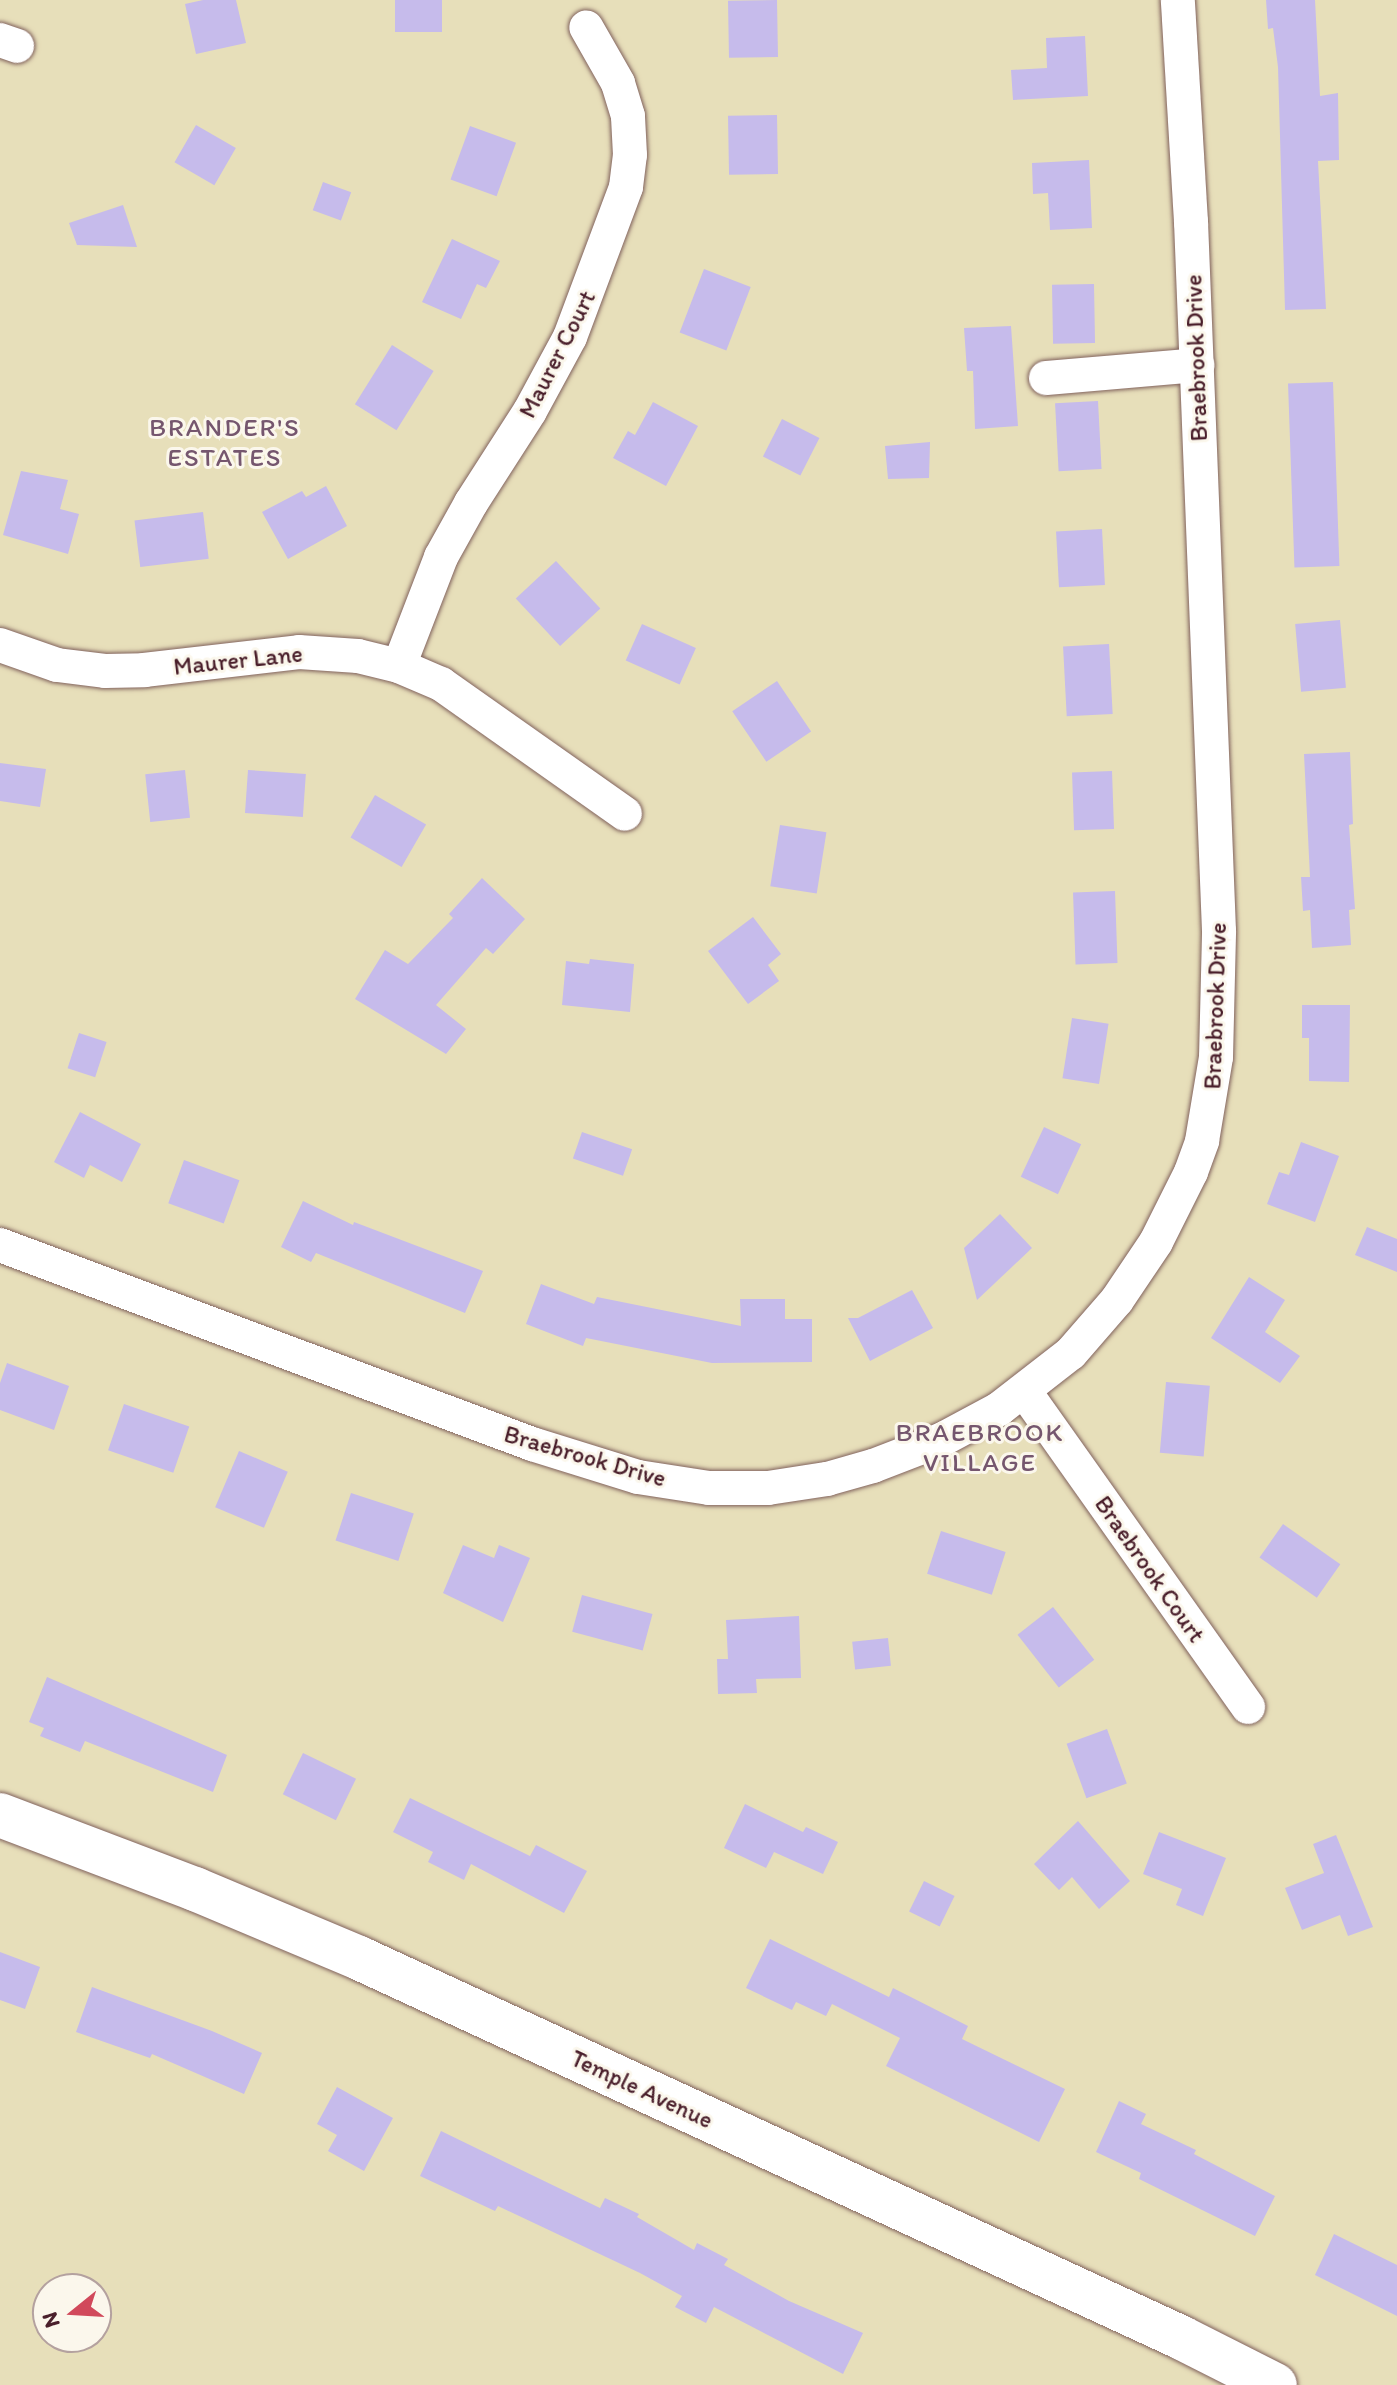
<!DOCTYPE html>
<style>
body{margin:0}
#map{position:relative;width:1397px;height:2385px;overflow:hidden;background:#e7dfba;font-family:Itim,sans-serif}
div>[style]{position:absolute}
.building>*{inset:0;background:#c6bbeb;transform-origin:0 0}
.roads{filter:drop-shadow(0 0 2px #81625d) drop-shadow(0 0 2px #81625d)}
.minor>*{height:34px;margin:-17px;padding:0 17px;transform-origin:17px;border-radius:17px;background:#fff}
.tertiary>*{height:44px;margin:-22px;padding:0 22px;transform-origin:22px;border-radius:22px;background:#fff}
span{translate:-50% -50%;white-space:nowrap;text-align:center;line-height:1.15;-webkit-text-stroke:6px #fbf7ec;paint-order:stroke}
.street-label{font-size:24px;color:#4a1f2b}
.neighbourhood-label{font-size:26px;color:#75566e;letter-spacing:2px}
.north{position:absolute;left:32px;top:2273px;width:80px;height:80px;box-sizing:border-box;background:#fbf7ec;border:2px solid #b4a19f;border-radius:50%;rotate:252deg;font-size:22px;font-weight:700;line-height:32px;text-align:center;color:#4a1f2b}
.north::after{content:'';display:block;margin:auto;width:28px;height:36px;background:#d1495b;clip-path:polygon(50% 0,100% 100%,50% 72%,0 100%)}
</style>
<div id="map">
<div class="building">
<i style="clip-path:polygon(203px 0,236px 0,246px 43px,196px 54px,185px 4px)"></i>
<i style="left:395px;top:0;width:47px;height:32px"></i>
<i style="left:777px;top:0;width:57px;height:49px;rotate:89deg"></i>
<i style="clip-path:polygon(1266px 0,1315px 0,1320px 96px,1338px 93px,1339px 160px,1318px 161px,1326px 309px,1285px 310px,1278px 67px,1273px 28px,1268px 29px)"></i>
<i style="clip-path:polygon(1085px 36px,1088px 96px,1013px 100px,1011px 70px,1047px 68px,1046px 38px)"></i>
<i style="left:777px;top:115px;width:59px;height:49px;rotate:89deg"></i>
<i style="left:196px;top:125px;width:46px;height:43px;rotate:30deg"></i>
<i style="left:470px;top:126px;width:49px;height:57px;rotate:20deg"></i>
<i style="clip-path:polygon(1089px 160px,1092px 228px,1050px 230px,1048px 193px,1033px 194px,1032px 163px)"></i>
<i style="left:323px;top:182px;width:30px;height:30px;rotate:20deg"></i>
<i style="clip-path:polygon(123px 205px,137px 247px,77px 245px,69px 223px)"></i>
<i style="clip-path:polygon(452px 239px,500px 261px,486px 288px,477px 284px,461px 319px,422px 302px)"></i>
<i style="left:704px;top:269px;width:50px;height:68px;rotate:21deg"></i>
<i style="left:1094px;top:284px;width:59px;height:42px;rotate:89deg"></i>
<i style="clip-path:polygon(1011px 326px,1018px 426px,975px 429px,973px 371px,967px 371px,964px 328px)"></i>
<i style="left:392px;top:345px;width:49px;height:70px;rotate:32deg"></i>
<i style="left:1333px;top:382px;width:184px;height:45px;rotate:88deg"></i>
<i style="left:1098px;top:401px;width:68px;height:43px;rotate:87deg"></i>
<i style="clip-path:polygon(653px 402px,698px 426px,666px 486px,613px 458px,628px 431px,635px 435px)"></i>
<i style="left:782px;top:419px;width:42px;height:42px;rotate:27deg"></i>
<i style="clip-path:polygon(930px 442px,929px 478px,888px 479px,885px 446px)"></i>
<i style="clip-path:polygon(21px 471px,68px 480px,60px 509px,79px 514px,68px 554px,3px 535px)"></i>
<i style="clip-path:polygon(326px 486px,347px 526px,288px 559px,262px 512px,302px 491px,306px 497px)"></i>
<i style="left:203px;top:512px;width:47px;height:69px;rotate:83deg"></i>
<i style="left:1102px;top:529px;width:56px;height:46px;rotate:87deg"></i>
<i style="left:556px;top:561px;width:65px;height:55px;rotate:47deg"></i>
<i style="left:1340px;top:620px;width:68px;height:45px;rotate:85deg"></i>
<i style="left:642px;top:624px;width:59px;height:40px;rotate:24deg"></i>
<i style="left:1109px;top:644px;width:70px;height:46px;rotate:87deg"></i>
<i style="left:777px;top:681px;width:61px;height:54px;rotate:56deg"></i>
<i style="clip-path:polygon(1350px 752px,1353px 824px,1349px 825px,1355px 909px,1349px 910px,1351px 945px,1312px 948px,1310px 910px,1303px 911px,1301px 877px,1310px 877px,1304px 754px)"></i>
<i style="clip-path:polygon(0 763px,46px 769px,40px 807px,0 801px)"></i>
<i style="left:185px;top:770px;width:48px;height:40px;rotate:84deg"></i>
<i style="left:248px;top:770px;width:58px;height:43px;rotate:4deg"></i>
<i style="left:1112px;top:771px;width:58px;height:40px;rotate:88deg"></i>
<i style="left:375px;top:795px;width:59px;height:49px;rotate:30deg"></i>
<i style="left:780px;top:825px;width:47px;height:62px;rotate:9deg"></i>
<i style="clip-path:polygon(482px 878px,525px 919px,493px 954px,486px 948px,436px 1005px,466px 1029px,446px 1054px,355px 999px,385px 950px,408px 964px,453px 918px,449px 914px)"></i>
<i style="left:1115px;top:891px;width:72px;height:42px;rotate:88deg"></i>
<i style="clip-path:polygon(753px 917px,781px 954px,768px 965px,779px 981px,748px 1004px,708px 951px)"></i>
<i style="clip-path:polygon(590px 959px,634px 964px,630px 1012px,562px 1005px,566px 961px,589px 964px)"></i>
<i style="clip-path:polygon(1302px 1005px,1350px 1005px,1349px 1082px,1309px 1081px,1309px 1038px,1302px 1038px)"></i>
<i style="left:1072px;top:1018px;width:37px;height:61px;rotate:9deg"></i>
<i style="left:79px;top:1033px;width:29px;height:37px;rotate:18deg"></i>
<i style="clip-path:polygon(80px 1112px,141px 1144px,122px 1182px,90px 1165px,84px 1178px,54px 1162px)"></i>
<i style="left:1044px;top:1127px;width:41px;height:55px;rotate:25deg"></i>
<i style="left:582px;top:1132px;width:53px;height:28px;rotate:19deg"></i>
<i style="clip-path:polygon(1301px 1142px,1339px 1156px,1315px 1222px,1267px 1204px,1279px 1172px,1289px 1175px)"></i>
<i style="left:184px;top:1160px;width:59px;height:46px;rotate:20deg"></i>
<i style="clip-path:polygon(303px 1201px,353px 1225px,354px 1222px,483px 1271px,465px 1313px,316px 1253px,311px 1262px,281px 1247px)"></i>
<i style="clip-path:polygon(1000px 1214px,1032px 1248px,977px 1300px,964px 1248px)"></i>
<i style="clip-path:polygon(1367px 1227px,1397px 1239px,1397px 1272px,1355px 1255px)"></i>
<i style="clip-path:polygon(1249px 1277px,1285px 1300px,1265px 1332px,1300px 1356px,1280px 1383px,1211px 1338px)"></i>
<i style="clip-path:polygon(541px 1284px,594px 1304px,597px 1297px,741px 1326px,740px 1299px,785px 1299px,785px 1319px,812px 1319px,812px 1362px,712px 1363px,586px 1338px,583px 1346px,526px 1324px)"></i>
<i style="clip-path:polygon(912px 1290px,933px 1328px,870px 1361px,848px 1318px,858px 1318px)"></i>
<i style="clip-path:polygon(7px 1363px,69px 1386px,54px 1430px,0 1410px,0 1383px)"></i>
<i style="left:1166px;top:1382px;width:44px;height:71px;rotate:5deg"></i>
<i style="left:124px;top:1404px;width:69px;height:49px;rotate:19deg"></i>
<i style="left:239px;top:1451px;width:53px;height:61px;rotate:23deg"></i>
<i style="left:351px;top:1493px;width:66px;height:50px;rotate:18deg"></i>
<i style="left:1283px;top:1524px;width:70px;height:41px;rotate:35deg"></i>
<i style="left:941px;top:1531px;width:68px;height:45px;rotate:18deg"></i>
<i style="clip-path:polygon(463px 1545px,494px 1558px,499px 1545px,530px 1558px,503px 1622px,443px 1593px)"></i>
<i style="left:582px;top:1595px;width:73px;height:38px;rotate:15deg"></i>
<i style="left:1053px;top:1607px;width:67px;height:45px;rotate:52deg"></i>
<i style="clip-path:polygon(799px 1616px,801px 1678px,756px 1679px,757px 1693px,718px 1694px,717px 1659px,728px 1659px,726px 1620px)"></i>
<i style="left:888px;top:1638px;width:28px;height:36px;rotate:84deg"></i>
<i style="clip-path:polygon(47px 1677px,227px 1755px,213px 1792px,85px 1741px,80px 1752px,40px 1736px,44px 1728px,29px 1722px)"></i>
<i style="left:1107px;top:1729px;width:58px;height:43px;rotate:70deg"></i>
<i style="left:303px;top:1753px;width:59px;height:46px;rotate:26deg"></i>
<i style="clip-path:polygon(410px 1798px,530px 1856px,536px 1845px,587px 1871px,564px 1913px,471px 1864px,464px 1880px,428px 1862px,433px 1852px,393px 1832px)"></i>
<i style="clip-path:polygon(745px 1804px,803px 1832px,806px 1827px,838px 1842px,823px 1874px,774px 1852px,766px 1868px,724px 1848px)"></i>
<i style="clip-path:polygon(1078px 1821px,1130px 1881px,1099px 1909px,1072px 1877px,1059px 1890px,1034px 1864px)"></i>
<i style="clip-path:polygon(1159px 1832px,1226px 1858px,1203px 1916px,1176px 1905px,1182px 1889px,1143px 1874px)"></i>
<i style="clip-path:polygon(1336px 1835px,1373px 1927px,1348px 1936px,1340px 1915px,1302px 1930px,1285px 1888px,1324px 1873px,1313px 1844px)"></i>
<i style="left:924px;top:1881px;width:34px;height:34px;rotate:26deg"></i>
<i style="clip-path:polygon(770px 1939px,889px 1997px,893px 1988px,968px 2026px,962px 2039px,1065px 2089px,1039px 2142px,886px 2066px,900px 2038px,832px 2004px,826px 2016px,796px 2002px,792px 2010px,746px 1988px)"></i>
<i style="clip-path:polygon(0 1952px,40px 1967px,25px 2009px,0 2000px)"></i>
<i style="clip-path:polygon(92px 1987px,212px 2031px,262px 2053px,244px 2094px,152px 2054px,150px 2058px,76px 2032px)"></i>
<i style="clip-path:polygon(337px 2087px,393px 2118px,364px 2171px,328px 2151px,337px 2135px,317px 2124px)"></i>
<i style="clip-path:polygon(1119px 2101px,1146px 2114px,1141px 2124px,1196px 2150px,1194px 2154px,1275px 2196px,1255px 2236px,1139px 2179px,1141px 2173px,1096px 2152px)"></i>
<i style="clip-path:polygon(441px 2131px,600px 2208px,605px 2198px,639px 2214px,637px 2217px,694px 2250px,697px 2243px,728px 2259px,724px 2265px,789px 2301px,863px 2333px,843px 2374px,714px 2307px,706px 2323px,675px 2307px,682px 2296px,640px 2273px,498px 2206px,495px 2211px,420px 2176px)"></i>
<i style="clip-path:polygon(1334px 2234px,1397px 2265px,1397px 2316px,1315px 2275px)"></i>
</div>
<div class="roads">
<div class="minor">
<i style="left:0;top:40px;width:18px;rotate:19deg"></i>
<i style="left:1046px;top:378px;width:152px;rotate:-4.9deg"></i>
<i style="left:0;top:645px;width:60px;rotate:19.3deg"></i>
<i style="left:57px;top:665px;width:48px;rotate:7.1deg"></i>
<i style="left:105px;top:671px;width:39px;rotate:-1deg"></i>
<i style="left:144px;top:670px;width:156px;rotate:-6.6deg"></i>
<i style="left:299px;top:652px;width:59px;rotate:3.9deg"></i>
<i style="left:358px;top:656px;width:42px;rotate:13.7deg"></i>
<i style="left:399px;top:666px;width:46px;rotate:23.2deg"></i>
<i style="left:441px;top:684px;width:225px;rotate:35.2deg"></i>
<i style="left:399px;top:666px;width:117px;rotate:-68.9deg"></i>
<i style="left:441px;top:557px;width:62px;rotate:-60.9deg"></i>
<i style="left:471px;top:503px;width:109px;rotate:-57.3deg"></i>
<i style="left:530px;top:411px;width:84px;rotate:-61.6deg"></i>
<i style="left:570px;top:337px;width:160px;rotate:-69.5deg"></i>
<i style="left:626px;top:187px;width:32px;rotate:-83deg"></i>
<i style="left:630px;top:155px;width:39px;rotate:-93deg"></i>
<i style="left:628px;top:116px;width:34px;rotate:-107deg"></i>
<i style="left:618px;top:83px;width:64px;rotate:-119.7deg"></i>
<i style="left:0;top:1245px;width:568px;rotate:20.51deg"></i>
<i style="left:532px;top:1444px;width:111px;rotate:17.3deg"></i>
<i style="left:638px;top:1477px;width:72px;rotate:8.8deg"></i>
<i style="left:709px;top:1488px;width:59px"></i>
<i style="left:768px;top:1488px;width:60px;rotate:-8.7deg"></i>
<i style="left:827px;top:1479px;width:48px;rotate:-15.8deg"></i>
<i style="left:873px;top:1466px;width:75px;rotate:-21.1deg"></i>
<i style="left:943px;top:1439px;width:64px;rotate:-28.2deg"></i>
<i style="left:999px;top:1409px;width:91px;rotate:-37.9deg"></i>
<i style="left:1071px;top:1353px;width:70px;rotate:-49deg"></i>
<i style="left:1117px;top:1300px;width:70px;rotate:-56.1deg"></i>
<i style="left:1156px;top:1242px;width:78px;rotate:-63.4deg"></i>
<i style="left:1191px;top:1172px;width:33px;rotate:-70deg"></i>
<i style="left:1202px;top:1141px;width:85px;rotate:-80.5deg"></i>
<i style="left:1216px;top:1057px;width:126px;rotate:-88.6deg"></i>
<i style="left:1219px;top:931px;width:710px;rotate:-92.26deg"></i>
<i style="left:1191px;top:222px;width:222px;rotate:-93.4deg"></i>
<i style="left:1025px;top:1392px;width:386px;rotate:54.7deg"></i>
</div>
<div class="tertiary">
<i style="left:0;top:1815px;width:209px;rotate:20.8deg"></i>
<i style="left:195px;top:1889px;width:178px;rotate:22.8deg"></i>
<i style="left:359px;top:1958px;width:906px;rotate:24.78deg"></i>
<i style="left:1182px;top:2338px;width:104px;rotate:26.8deg"></i>
</div>
</div>
<div class="street-label">
<span style="left:557px;top:354px;rotate:-63deg">Maurer Court</span>
<span style="left:1196px;top:358px;rotate:-92deg">Braebrook Drive</span>
<span style="left:238px;top:660px;rotate:-6deg">Maurer Lane</span>
<span style="left:1215px;top:1006px;rotate:-88deg">Braebrook Drive</span>
<span style="left:585px;top:1456px;rotate:16deg">Braebrook Drive</span>
<span style="left:1150px;top:1569px;rotate:55deg">Braebrook Court</span>
<span style="left:642px;top:2089px;rotate:25deg">Temple Avenue</span>
</div>
<div class="neighbourhood-label">
<span style="left:225px;top:443px">BRANDER'S<br>ESTATES</span>
<span style="left:980px;top:1448px">BRAEBROOK<br>VILLAGE</span>
</div>
<div class="north">N</div>
</div>
